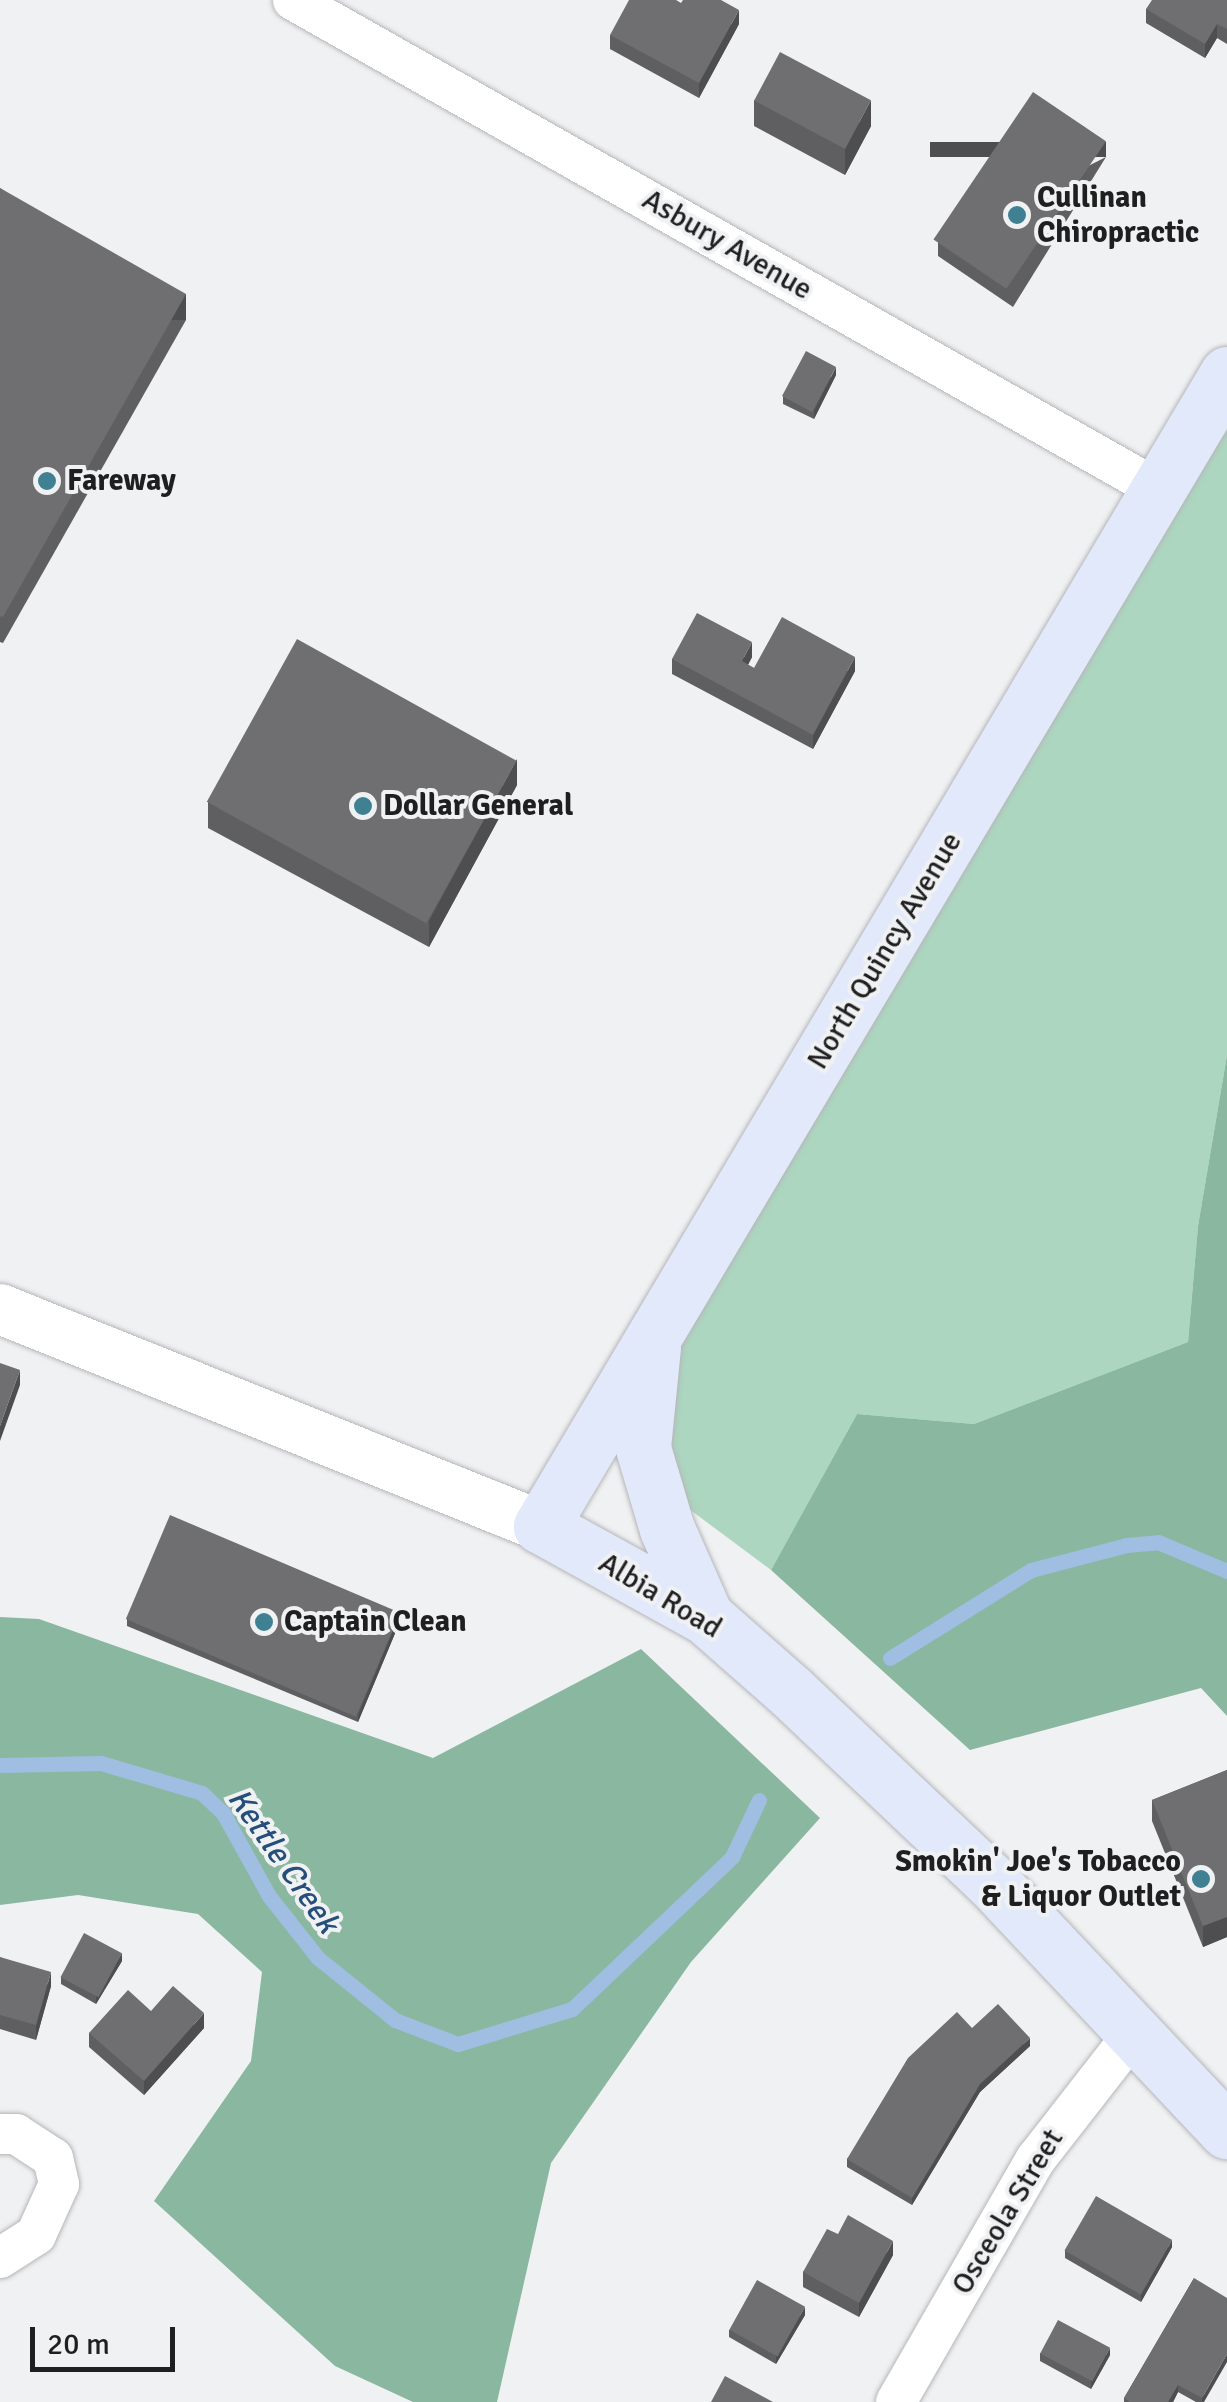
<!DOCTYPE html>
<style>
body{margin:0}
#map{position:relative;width:1227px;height:2402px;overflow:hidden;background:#f0f1f3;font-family:Signika,sans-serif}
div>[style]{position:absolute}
.green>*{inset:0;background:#acd6c0}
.forest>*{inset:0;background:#8ab7a0}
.stream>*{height:15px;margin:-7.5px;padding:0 7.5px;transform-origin:7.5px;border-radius:7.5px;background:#a0bee1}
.roads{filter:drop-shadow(0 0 2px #b6b6b9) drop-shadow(0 0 2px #b6b6b9)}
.minor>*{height:40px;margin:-20px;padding:0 20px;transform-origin:20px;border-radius:20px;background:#fff}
.tertiary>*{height:50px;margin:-25px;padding:0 25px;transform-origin:25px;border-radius:25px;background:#fff}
.secondary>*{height:55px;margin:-27.5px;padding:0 27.5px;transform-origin:27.5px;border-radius:27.5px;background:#e2e9fa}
.wall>*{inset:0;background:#5f5f61}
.shaded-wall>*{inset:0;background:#4e4d4f;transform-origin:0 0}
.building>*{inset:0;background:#6f6e71;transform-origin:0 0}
.dots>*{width:28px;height:28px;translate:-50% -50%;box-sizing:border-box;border:5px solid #f0f1f3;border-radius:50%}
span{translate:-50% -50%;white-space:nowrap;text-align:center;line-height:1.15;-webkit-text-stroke:8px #f0f1f3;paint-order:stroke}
.poi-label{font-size:30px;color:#1f1f20;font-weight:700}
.left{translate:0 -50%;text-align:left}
.right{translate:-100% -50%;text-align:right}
.street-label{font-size:30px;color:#1f1f20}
.water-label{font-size:32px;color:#254e7b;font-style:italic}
.scale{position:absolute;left:30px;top:2327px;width:145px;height:45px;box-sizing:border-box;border:5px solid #1f1f20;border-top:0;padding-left:12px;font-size:30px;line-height:35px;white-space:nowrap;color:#1f1f20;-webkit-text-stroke:8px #f0f1f3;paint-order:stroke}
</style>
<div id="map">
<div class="green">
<i style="clip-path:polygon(1227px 374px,1227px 1055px,1198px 1226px,1188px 1342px,974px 1424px,857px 1414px,771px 1570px,677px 1500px,655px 1332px)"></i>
</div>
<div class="forest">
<i style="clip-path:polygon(1227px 1055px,1227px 1716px,1201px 1688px,970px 1750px,771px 1570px,857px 1414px,974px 1424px,1188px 1342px,1198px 1226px)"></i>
<i style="clip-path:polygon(0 1617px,39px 1619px,433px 1758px,641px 1649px,820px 1818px,691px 1962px,551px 2163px,497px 2402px,413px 2402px,335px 2366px,154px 2201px,251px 2061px,262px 1972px,198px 1914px,78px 1895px,0 1905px)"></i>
</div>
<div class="stream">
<i style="left:890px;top:1658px;width:166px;rotate:-32deg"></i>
<i style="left:1031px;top:1570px;width:98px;rotate:-14.7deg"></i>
<i style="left:1126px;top:1545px;width:32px;rotate:-5deg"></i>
<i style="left:1158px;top:1542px;width:75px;rotate:22.8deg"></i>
<i style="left:0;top:1765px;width:101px;rotate:-1.1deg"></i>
<i style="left:101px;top:1763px;width:105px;rotate:16.5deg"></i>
<i style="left:202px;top:1793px;width:29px;rotate:44deg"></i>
<i style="left:223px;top:1813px;width:95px;rotate:61deg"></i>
<i style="left:269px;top:1896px;width:79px;rotate:51.7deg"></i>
<i style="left:318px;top:1958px;width:99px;rotate:38.8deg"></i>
<i style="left:395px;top:2020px;width:67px;rotate:20.9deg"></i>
<i style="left:458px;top:2044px;width:119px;rotate:-17.1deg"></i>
<i style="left:572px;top:2009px;width:221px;rotate:-43.5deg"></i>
<i style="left:732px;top:1857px;width:63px;rotate:-64.7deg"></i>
</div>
<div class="roads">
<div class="minor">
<i style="left:293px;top:0;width:997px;rotate:29.5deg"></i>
<i style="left:0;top:2134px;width:16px"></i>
<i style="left:16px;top:2134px;width:44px;rotate:33deg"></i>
<i style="left:53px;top:2158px;width:27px;rotate:77deg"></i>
<i style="left:59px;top:2184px;width:56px;rotate:114.3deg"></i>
<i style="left:36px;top:2235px;width:43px;rotate:147.4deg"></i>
<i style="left:896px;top:2402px;width:280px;rotate:-60.1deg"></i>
<i style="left:1036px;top:2159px;width:160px;rotate:-52.1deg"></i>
</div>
<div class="tertiary">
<i style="left:0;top:1309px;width:583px;rotate:21.86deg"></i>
</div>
<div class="secondary">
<i style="left:1227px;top:374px;width:1341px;rotate:120.77deg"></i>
<i style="left:541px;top:1526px;width:188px;rotate:28.9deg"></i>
<i style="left:706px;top:1617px;width:113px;rotate:41.4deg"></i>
<i style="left:791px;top:1692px;width:275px;rotate:43.4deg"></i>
<i style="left:991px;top:1881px;width:344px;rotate:46.7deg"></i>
<i style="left:653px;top:1347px;width:101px;rotate:95.7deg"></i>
<i style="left:643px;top:1448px;width:84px;rotate:73.5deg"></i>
<i style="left:667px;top:1529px;width:96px;rotate:66.1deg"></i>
</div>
</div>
<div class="wall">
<i style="clip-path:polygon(1227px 0,1227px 44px,1217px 38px,1205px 58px,1146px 23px,1146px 9px)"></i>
<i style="clip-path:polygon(739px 24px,699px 98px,610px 49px,610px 35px)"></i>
<i style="clip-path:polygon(754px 100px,871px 126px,845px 175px,754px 126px)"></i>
<i style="clip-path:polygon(1106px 157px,1013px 307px,938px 256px,938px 242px)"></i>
<i style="clip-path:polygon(0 188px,186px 320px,3px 643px,0 642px)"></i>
<i style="clip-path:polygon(836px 375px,814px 419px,783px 404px,783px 396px)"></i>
<i style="clip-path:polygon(752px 657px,748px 665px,754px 668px,855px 671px,813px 749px,672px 674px,672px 659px)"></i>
<i style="clip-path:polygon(517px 785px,429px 947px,208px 828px,208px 802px)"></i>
<i style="clip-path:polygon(127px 1619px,401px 1619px,358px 1722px,127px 1626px)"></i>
<i style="clip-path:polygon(1227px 1770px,1227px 1937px,1203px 1947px,1152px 1821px,1152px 1800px)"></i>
<i style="clip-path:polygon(0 1957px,51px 1986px,36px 2040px,0 2029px)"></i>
<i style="clip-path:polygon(122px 1961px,96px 2004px,61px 1984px,61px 1977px)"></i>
<i style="clip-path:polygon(151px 2011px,204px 2028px,144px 2095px,89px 2047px,89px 2033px)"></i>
<i style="clip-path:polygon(972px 2028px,1030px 2046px,980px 2092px,912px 2205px,847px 2167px,847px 2159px)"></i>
<i style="clip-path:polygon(838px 2234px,893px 2255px,859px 2317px,803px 2287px,803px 2272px)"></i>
<i style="clip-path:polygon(1172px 2247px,1141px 2302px,1065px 2258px,1065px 2251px)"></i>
<i style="clip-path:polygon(1194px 2278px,1204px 2402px,1196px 2402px,1178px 2392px,1173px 2402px,1124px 2402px,1124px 2398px)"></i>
<i style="clip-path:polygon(805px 2315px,776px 2364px,729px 2337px,729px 2330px)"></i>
<i style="clip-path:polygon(1040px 2353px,1110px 2355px,1091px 2389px,1040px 2361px)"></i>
</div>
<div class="shaded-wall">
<i style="clip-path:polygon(739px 10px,739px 24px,699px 98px,699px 83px)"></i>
<i style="clip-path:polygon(1217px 24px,1217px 38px,1205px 58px,1205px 44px)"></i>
<i style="clip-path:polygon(871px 100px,871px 126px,845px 175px,845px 149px)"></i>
<i style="left:1106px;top:142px;width:15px;height:176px;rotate:90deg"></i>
<i style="left:186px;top:294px;width:26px;height:371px;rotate:90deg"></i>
<i style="clip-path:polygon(836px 367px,836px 375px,814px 419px,814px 411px)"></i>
<i style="clip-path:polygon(752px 642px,752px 657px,742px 676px,742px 661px)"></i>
<i style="clip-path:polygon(855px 657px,855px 671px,813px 749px,813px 735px)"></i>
<i style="clip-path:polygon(517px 759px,517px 785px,429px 947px,429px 921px)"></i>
<i style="clip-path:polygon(20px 1370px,20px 1385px,0 1441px,0 1426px)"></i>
<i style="clip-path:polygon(401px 1611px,401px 1619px,358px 1722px,358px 1715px)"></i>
<i style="clip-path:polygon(1227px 1917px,1227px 1937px,1203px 1947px,1203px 1926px)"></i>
<i style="clip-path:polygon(122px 1953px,122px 1961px,96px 2004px,96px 1997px)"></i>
<i style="clip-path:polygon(51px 1972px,51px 1986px,36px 2040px,36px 2025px)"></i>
<i style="clip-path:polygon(204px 2013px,204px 2028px,144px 2095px,144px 2081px)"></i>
<i style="clip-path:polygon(1030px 2038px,1030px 2046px,980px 2092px,912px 2205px,912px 2198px,980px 2084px)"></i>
<i style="clip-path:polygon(1172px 2240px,1172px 2247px,1141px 2302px,1141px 2295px)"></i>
<i style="clip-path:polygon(893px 2241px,893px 2255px,859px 2317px,859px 2303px)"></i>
<i style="clip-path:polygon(805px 2307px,805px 2315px,776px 2364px,776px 2357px)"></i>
<i style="clip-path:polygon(1110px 2348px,1110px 2355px,1091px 2389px,1091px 2381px)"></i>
<i style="clip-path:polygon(1227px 2354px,1227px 2362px,1204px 2402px,1202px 2402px,1202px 2398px)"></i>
<i style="clip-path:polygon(1178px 2385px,1178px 2392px,1173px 2402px,1168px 2402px)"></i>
</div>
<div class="building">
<i style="clip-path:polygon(629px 0,676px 0,681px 3px,683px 0,721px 0,739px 10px,699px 83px,610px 35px)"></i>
<i style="clip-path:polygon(1152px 0,1227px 0,1227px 29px,1217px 24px,1205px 44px,1146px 9px)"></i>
<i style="left:780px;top:52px;width:103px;height:55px;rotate:28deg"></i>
<i style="left:1033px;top:92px;width:88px;height:178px;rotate:34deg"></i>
<i style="clip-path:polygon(0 188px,186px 294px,3px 617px,0 616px)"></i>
<i style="left:806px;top:351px;width:34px;height:51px;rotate:28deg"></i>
<i style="clip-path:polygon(697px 613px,752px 642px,742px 661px,754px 668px,782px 617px,855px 657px,813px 735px,672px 659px)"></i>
<i style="left:297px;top:639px;width:251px;height:186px;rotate:29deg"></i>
<i style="clip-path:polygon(0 1363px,20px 1370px,0 1426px)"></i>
<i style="left:170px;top:1515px;width:250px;height:113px;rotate:23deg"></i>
<i style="clip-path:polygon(1227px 1770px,1227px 1917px,1203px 1926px,1152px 1800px)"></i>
<i style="left:84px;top:1933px;width:43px;height:50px;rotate:28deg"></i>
<i style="clip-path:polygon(0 1957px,51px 1972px,36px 2025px,0 2015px)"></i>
<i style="clip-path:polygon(173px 1986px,204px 2013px,144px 2081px,89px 2033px,128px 1990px,151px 2011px)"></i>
<i style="clip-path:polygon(998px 2004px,1030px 2038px,980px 2084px,912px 2198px,847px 2159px,908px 2058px,957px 2012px,972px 2028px)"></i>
<i style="left:1096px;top:2196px;width:88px;height:63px;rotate:30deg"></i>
<i style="clip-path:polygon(848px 2215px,893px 2241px,859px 2303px,803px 2272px,827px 2229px,838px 2234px)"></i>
<i style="clip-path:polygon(1194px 2278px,1227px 2298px,1227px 2354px,1202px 2398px,1178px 2385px,1168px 2402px,1130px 2402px,1124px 2398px)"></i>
<i style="left:757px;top:2280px;width:55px;height:57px;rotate:29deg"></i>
<i style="left:1058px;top:2320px;width:59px;height:38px;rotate:28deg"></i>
<i style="clip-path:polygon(725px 2376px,773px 2402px,711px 2402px)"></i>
</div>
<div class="dots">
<i style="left:1017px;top:215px;background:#3f8093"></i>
<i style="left:47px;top:481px;background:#3f8093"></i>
<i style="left:363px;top:806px;background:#3f8093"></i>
<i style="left:264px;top:1622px;background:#3f8093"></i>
<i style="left:1201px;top:1879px;background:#3f8093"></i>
</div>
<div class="poi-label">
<span class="left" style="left:1037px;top:215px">Cullinan<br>Chiropractic</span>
<span class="left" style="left:67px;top:481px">Fareway</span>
<span class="left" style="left:383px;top:806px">Dollar General</span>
<span class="left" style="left:284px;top:1622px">Captain Clean</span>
<span class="right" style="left:1181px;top:1879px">Smokin' Joe's Tobacco<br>&amp; Liquor Outlet</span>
</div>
<div class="street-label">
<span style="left:727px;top:245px;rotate:30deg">Asbury Avenue</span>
<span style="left:885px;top:951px;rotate:-59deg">North Quincy Avenue</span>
<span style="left:660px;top:1596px;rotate:31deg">Albia Road</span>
<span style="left:1008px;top:2212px;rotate:-59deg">Osceola Street</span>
</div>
<div class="water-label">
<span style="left:283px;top:1861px;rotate:55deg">Kettle Creek</span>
</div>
<div class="scale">20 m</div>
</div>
